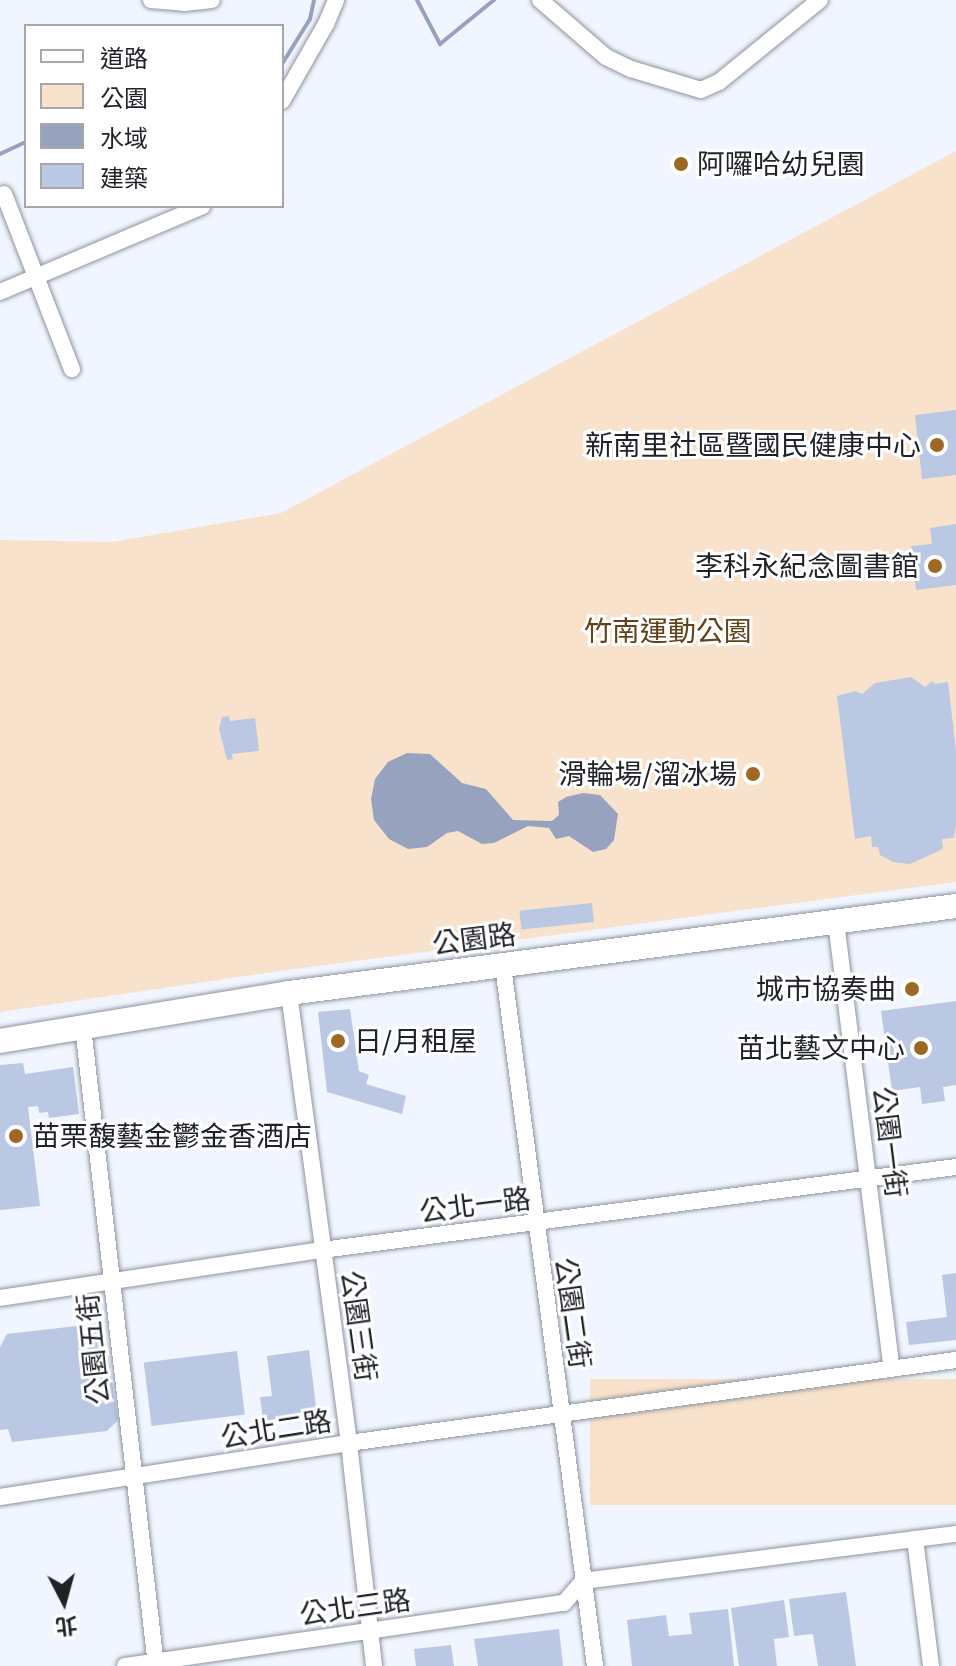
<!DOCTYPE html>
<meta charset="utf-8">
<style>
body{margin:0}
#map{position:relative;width:956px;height:1666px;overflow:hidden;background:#f1f5ff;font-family:"IBM Plex Sans","Noto Sans TC",sans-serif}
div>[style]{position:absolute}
.green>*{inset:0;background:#f8e2cb;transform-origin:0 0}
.water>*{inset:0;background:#97a3be}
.stream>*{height:4px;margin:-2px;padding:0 2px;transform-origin:2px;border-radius:2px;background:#97a3be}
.building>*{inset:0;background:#bac8e4;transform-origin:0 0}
.roads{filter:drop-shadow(0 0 2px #8d94a1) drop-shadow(0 0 2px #8d94a1)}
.street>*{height:16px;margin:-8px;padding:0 8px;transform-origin:8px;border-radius:8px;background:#fff}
.secondary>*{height:24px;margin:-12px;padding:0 12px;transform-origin:12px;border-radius:12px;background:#fff}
.dots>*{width:22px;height:22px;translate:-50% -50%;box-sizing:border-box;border:4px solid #fff;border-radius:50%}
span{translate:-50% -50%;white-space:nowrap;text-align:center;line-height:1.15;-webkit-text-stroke:6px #fff;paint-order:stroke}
.poi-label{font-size:28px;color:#1f2227}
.left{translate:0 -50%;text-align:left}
.right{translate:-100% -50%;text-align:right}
.park-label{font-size:28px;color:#634219}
.street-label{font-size:28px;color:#1f2227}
.legend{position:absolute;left:24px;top:24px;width:260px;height:184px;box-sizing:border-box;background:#fff;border:2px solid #a5a7a9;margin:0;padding:10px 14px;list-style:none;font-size:24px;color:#1f2227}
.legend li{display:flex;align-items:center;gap:16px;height:40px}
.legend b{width:40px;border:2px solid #a5a7a9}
.north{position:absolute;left:24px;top:1562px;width:80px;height:80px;-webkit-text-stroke:6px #fff;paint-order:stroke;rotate:174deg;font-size:22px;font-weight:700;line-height:32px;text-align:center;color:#1f2227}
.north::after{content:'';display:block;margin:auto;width:28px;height:36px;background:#1f2227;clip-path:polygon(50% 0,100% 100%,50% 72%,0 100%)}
</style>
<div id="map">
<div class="green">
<i style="clip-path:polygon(956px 151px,956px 882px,287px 970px,0 1012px,0 540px,112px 542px,281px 513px)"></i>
<i style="left:956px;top:1379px;width:126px;height:366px;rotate:90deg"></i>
</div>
<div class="water">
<i style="clip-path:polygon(407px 753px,430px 754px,462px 783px,486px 789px,513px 820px,552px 821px,559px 815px,558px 802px,566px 797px,583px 793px,600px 795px,618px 814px,614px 840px,606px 849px,593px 852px,569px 836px,556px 839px,549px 828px,528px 826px,494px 843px,482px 844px,458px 831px,447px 833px,427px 847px,408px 849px,389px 839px,374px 820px,371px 799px,375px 779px,388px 762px)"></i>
</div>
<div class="stream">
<i style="left:417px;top:0;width:50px;rotate:62.4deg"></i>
<i style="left:440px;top:44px;width:70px;rotate:-39.2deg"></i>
<i style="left:282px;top:64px;width:53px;rotate:-58.1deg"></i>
<i style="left:310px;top:19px;width:19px;rotate:-78deg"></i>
<i style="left:0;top:154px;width:29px;rotate:-25deg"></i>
</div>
<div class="building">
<i style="clip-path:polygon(956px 410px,956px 475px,922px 479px,915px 415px)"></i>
<i style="clip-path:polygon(956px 524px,956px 585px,916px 590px,911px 546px,932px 544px,930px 528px)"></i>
<i style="clip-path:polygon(911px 677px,925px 687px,932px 681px,935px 684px,948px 682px,956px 750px,956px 825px,954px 838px,942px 839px,943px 849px,910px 864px,893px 862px,880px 855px,878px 847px,872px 847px,871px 836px,855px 839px,837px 696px,855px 691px,862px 694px,875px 683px)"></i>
<i style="clip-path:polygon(229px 716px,230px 721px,255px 718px,259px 751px,232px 754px,233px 759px,227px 760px,219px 729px,222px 717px)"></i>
<i style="left:592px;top:903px;width:19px;height:73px;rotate:84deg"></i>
<i style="clip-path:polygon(956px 1001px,956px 1085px,943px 1087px,945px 1101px,922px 1104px,920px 1087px,892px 1091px,881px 1011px)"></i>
<i style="clip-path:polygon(350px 1009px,359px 1071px,369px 1075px,366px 1084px,406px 1096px,402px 1114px,327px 1092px,318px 1012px)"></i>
<i style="clip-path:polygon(23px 1063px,25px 1074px,73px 1067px,79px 1114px,49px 1118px,48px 1112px,39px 1113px,38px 1106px,28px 1107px,40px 1206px,0 1210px,0 1065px)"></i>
<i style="clip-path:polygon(956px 1273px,956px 1340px,909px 1345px,906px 1322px,947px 1317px,942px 1275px)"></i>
<i style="clip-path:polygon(103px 1323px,118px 1420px,107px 1431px,12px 1442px,8px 1429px,0 1430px,0 1347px,7px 1334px)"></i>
<i style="clip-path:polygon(309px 1350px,317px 1414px,263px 1421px,260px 1397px,272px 1396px,267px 1356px)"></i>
<i style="left:237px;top:1351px;width:64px;height:94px;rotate:83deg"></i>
<i style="clip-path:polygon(846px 1592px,856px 1666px,818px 1666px,813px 1634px,794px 1636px,789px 1599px)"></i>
<i style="clip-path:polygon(784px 1600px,789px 1637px,774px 1639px,777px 1666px,739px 1666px,731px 1608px)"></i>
<i style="clip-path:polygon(728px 1609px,734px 1666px,632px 1666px,627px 1620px,666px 1615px,669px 1636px,692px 1634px,689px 1613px)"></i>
<i style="clip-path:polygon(559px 1629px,563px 1666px,478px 1666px,474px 1639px)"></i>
<i style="clip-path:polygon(451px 1645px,454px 1666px,416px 1666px,414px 1649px)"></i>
</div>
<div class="roads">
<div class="street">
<i style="left:151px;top:0;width:33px;rotate:5deg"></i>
<i style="left:184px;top:3px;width:28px;rotate:-6deg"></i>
<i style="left:540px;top:0;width:87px;rotate:40.8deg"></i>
<i style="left:606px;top:57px;width:28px;rotate:26deg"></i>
<i style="left:631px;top:69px;width:73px;rotate:16.7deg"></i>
<i style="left:701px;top:90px;width:20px;rotate:-24deg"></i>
<i style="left:719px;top:82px;width:130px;rotate:-39.1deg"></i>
<i style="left:282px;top:101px;width:89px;rotate:-60.3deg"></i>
<i style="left:326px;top:24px;width:26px;rotate:-67deg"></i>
<i style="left:4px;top:194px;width:188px;rotate:68.8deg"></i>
<i style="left:0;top:292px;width:220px;rotate:-23deg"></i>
<i style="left:836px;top:922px;width:450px;rotate:82.9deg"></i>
<i style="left:503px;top:966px;width:706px;rotate:82.51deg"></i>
<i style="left:289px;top:993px;width:454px;rotate:82.4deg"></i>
<i style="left:349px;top:1443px;width:224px;rotate:83.6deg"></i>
<i style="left:83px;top:1027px;width:643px;rotate:83.48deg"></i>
<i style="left:0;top:1298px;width:326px;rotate:-8.5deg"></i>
<i style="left:322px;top:1250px;width:639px;rotate:-7.46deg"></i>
<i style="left:0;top:1497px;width:353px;rotate:-8.8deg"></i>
<i style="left:349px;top:1443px;width:613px;rotate:-7.79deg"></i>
<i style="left:915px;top:1539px;width:128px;rotate:82.8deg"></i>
<i style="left:125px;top:1666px;width:443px;rotate:-8.2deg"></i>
<i style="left:564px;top:1603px;width:29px;rotate:-49deg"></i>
<i style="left:583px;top:1581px;width:376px;rotate:-7.2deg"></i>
</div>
<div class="secondary">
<i style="left:0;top:1041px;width:293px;rotate:-9.4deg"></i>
<i style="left:289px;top:993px;width:673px;rotate:-7.43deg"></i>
</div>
</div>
<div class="dots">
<i style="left:681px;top:164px;background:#9d6821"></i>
<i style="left:937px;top:445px;background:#9d6821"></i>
<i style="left:935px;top:566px;background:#9d6821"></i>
<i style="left:753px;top:774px;background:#9d6821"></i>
<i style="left:912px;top:989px;background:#9d6821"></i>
<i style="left:338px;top:1041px;background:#9d6821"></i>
<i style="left:921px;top:1048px;background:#9d6821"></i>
<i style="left:16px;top:1136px;background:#9d6821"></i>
</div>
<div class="poi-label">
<span class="left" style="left:697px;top:164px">阿囉哈幼兒園</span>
<span class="right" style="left:921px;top:445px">新南里社區暨國民健康中心</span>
<span class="right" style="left:919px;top:566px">李科永紀念圖書館</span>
<span class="right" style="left:737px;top:774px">滑輪場/溜冰場</span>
<span class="right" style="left:896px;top:989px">城市協奏曲</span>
<span class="left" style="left:354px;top:1041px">日/月租屋</span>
<span class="right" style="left:905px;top:1048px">苗北藝文中心</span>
<span class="left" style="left:32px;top:1136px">苗栗馥藝金鬱金香酒店</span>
</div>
<div class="park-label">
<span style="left:668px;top:631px">竹南運動公園</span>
</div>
<div class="street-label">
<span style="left:474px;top:939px;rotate:-7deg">公園路</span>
<span style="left:890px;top:1142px;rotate:83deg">公園一街</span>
<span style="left:475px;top:1205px;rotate:-7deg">公北一路</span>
<span style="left:573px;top:1313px;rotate:82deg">公園二街</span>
<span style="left:359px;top:1326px;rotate:82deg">公園三街</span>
<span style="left:93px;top:1349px;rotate:-96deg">公園五街</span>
<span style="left:276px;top:1429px;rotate:-9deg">公北二路</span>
<span style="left:355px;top:1607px;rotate:-8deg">公北三路</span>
</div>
<ul class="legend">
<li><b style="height:10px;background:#fff"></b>道路</li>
<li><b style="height:22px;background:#f8e2cb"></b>公園</li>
<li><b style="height:22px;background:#97a3be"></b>水域</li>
<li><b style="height:22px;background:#bac8e4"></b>建築</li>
</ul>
<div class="north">北</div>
</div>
